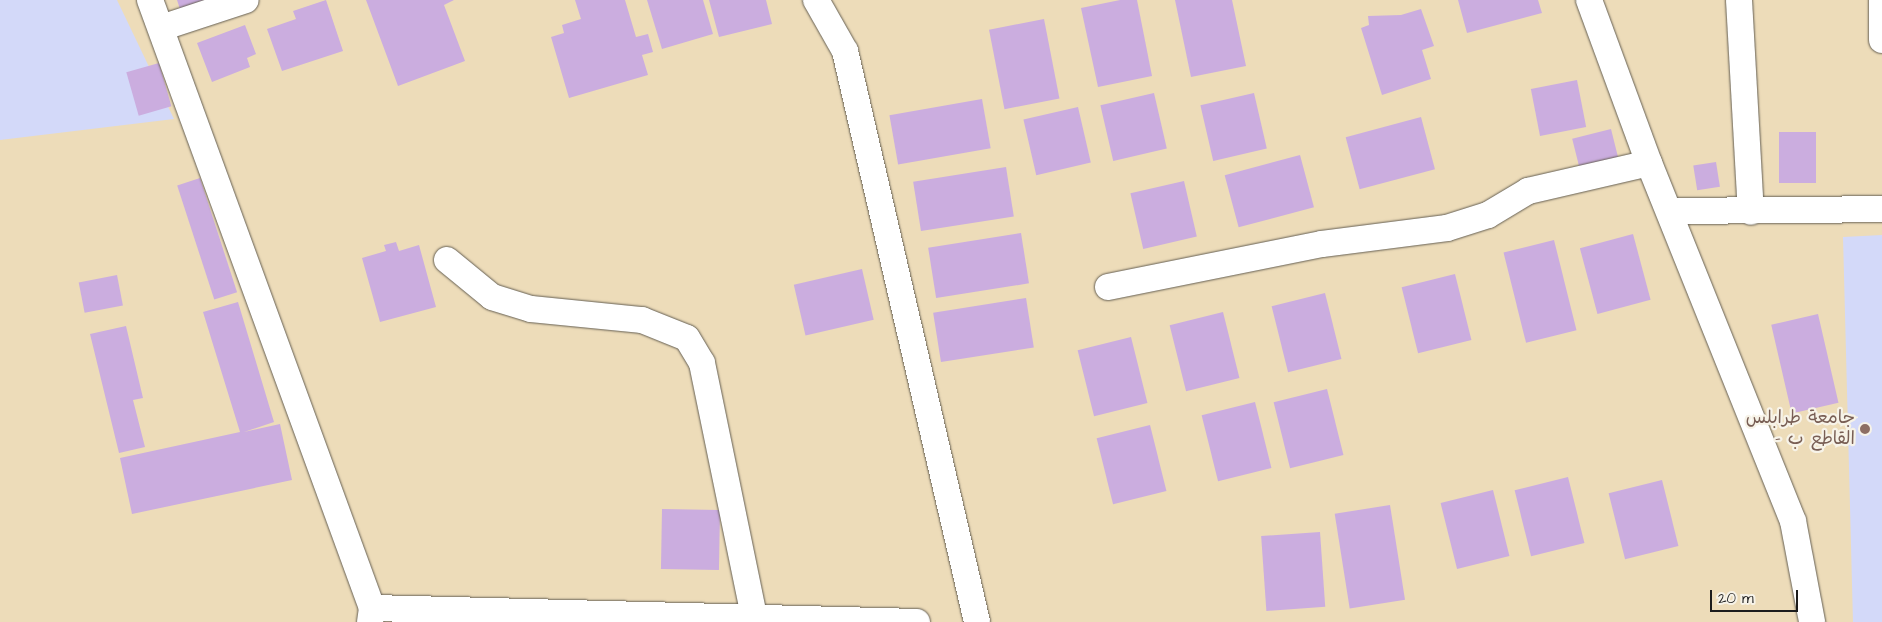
<!DOCTYPE html>
<meta charset="utf-8">
<style>
body{margin:0}
#map{position:relative;width:1882px;height:622px;overflow:hidden;background:#eddcb9;font-family:"Architects Daughter","Playpen Sans Arabic",sans-serif}
div>[style]{position:absolute}
.built>*{inset:0;background:#d3d9f9}
.building>*{inset:0;background:#cbaddf;transform-origin:0 0}
.roads{filter:drop-shadow(0 0 1px #655f53) drop-shadow(0 0 1px #655f53)}
.street>*{height:26px;margin:-13px;padding:0 13px;transform-origin:13px;border-radius:13px;background:#fff}
.dots>*{width:14px;height:14px;translate:-50% -50%;box-sizing:border-box;border:2px solid #f7f3e8;border-radius:50%}
span{translate:-50% -50%;white-space:nowrap;text-align:center;line-height:1.15;-webkit-text-stroke:4.5px #f7f3e8;paint-order:stroke}
.education-label{font-size:18px;color:#785e54}
.right{translate:-100% -50%;text-align:right}
.scale{position:absolute;left:1710px;top:590px;width:88px;height:22px;box-sizing:border-box;border:2px solid #1c1c1c;border-top:0;padding-left:6px;font-size:15px;line-height:18px;white-space:nowrap;color:#1c1c1c;-webkit-text-stroke:4px #f7f3e8;paint-order:stroke}
</style>
<div id="map">
<div class="built">
<i style="clip-path:polygon(0 0,117px 0,174px 119px,0 140px)"></i>
<i style="clip-path:polygon(1882px 235px,1882px 622px,1853px 622px,1843px 237px)"></i>
</div>
<div class="building">
<i style="clip-path:polygon(177px 0,213px 0,181px 12px)"></i>
<i style="clip-path:polygon(326px 0,343px 51px,282px 71px,267px 29px,296px 19px,293px 11px)"></i>
<i style="clip-path:polygon(366px 0,454px 0,444px 5px,465px 61px,398px 86px)"></i>
<i style="clip-path:polygon(575px 0,625px 0,636px 37px,648px 34px,653px 52px,642px 55px,648px 75px,569px 98px,551px 37px,564px 33px,562px 25px,581px 19px)"></i>
<i style="clip-path:polygon(647px 0,703px 0,713px 34px,662px 49px)"></i>
<i style="clip-path:polygon(709px 0,766px 0,772px 24px,719px 37px)"></i>
<i style="clip-path:polygon(1120px 0,1137px 0,1152px 76px,1098px 87px,1081px 8px)"></i>
<i style="clip-path:polygon(1175px 0,1232px 0,1246px 66px,1191px 77px)"></i>
<i style="clip-path:polygon(1458px 0,1538px 0,1542px 13px,1467px 33px)"></i>
<i style="clip-path:polygon(1421px 9px,1434px 46px,1422px 50px,1431px 79px,1382px 95px,1361px 28px,1369px 25px,1368px 16px,1401px 15px)"></i>
<i style="left:1044px;top:19px;width:81px;height:56px;rotate:79deg"></i>
<i style="clip-path:polygon(245px 25px,256px 54px,247px 58px,250px 67px,212px 82px,197px 43px)"></i>
<i style="left:159px;top:63px;width:45px;height:34px;rotate:74deg"></i>
<i style="left:1577px;top:80px;width:48px;height:47px;rotate:79deg"></i>
<i style="left:1154px;top:93px;width:57px;height:55px;rotate:77deg"></i>
<i style="left:1254px;top:93px;width:57px;height:55px;rotate:77deg"></i>
<i style="left:982px;top:99px;width:50px;height:94px;rotate:80deg"></i>
<i style="left:1078px;top:107px;width:57px;height:56px;rotate:77deg"></i>
<i style="left:1421px;top:117px;width:54px;height:78px;rotate:75deg"></i>
<i style="left:1611px;top:129px;width:40px;height:40px;rotate:76deg"></i>
<i style="left:1779px;top:132px;width:37px;height:51px"></i>
<i style="left:1300px;top:155px;width:54px;height:78px;rotate:75deg"></i>
<i style="left:1716px;top:162px;width:25px;height:23px;rotate:81deg"></i>
<i style="left:1006px;top:167px;width:50px;height:94px;rotate:81deg"></i>
<i style="left:200px;top:178px;width:120px;height:24px;rotate:72deg"></i>
<i style="left:1184px;top:181px;width:57px;height:55px;rotate:77deg"></i>
<i style="left:1021px;top:233px;width:51px;height:94px;rotate:81deg"></i>
<i style="left:1633px;top:234px;width:68px;height:55px;rotate:75deg"></i>
<i style="left:1554px;top:240px;width:93px;height:52px;rotate:76deg"></i>
<i style="clip-path:polygon(396px 242px,399px 251px,419px 245px,436px 307px,380px 322px,362px 258px,386px 251px,384px 245px)"></i>
<i style="left:862px;top:269px;width:52px;height:70px;rotate:77deg"></i>
<i style="left:1455px;top:274px;width:68px;height:55px;rotate:76deg"></i>
<i style="left:117px;top:275px;width:31px;height:39px;rotate:79deg"></i>
<i style="left:1325px;top:293px;width:68px;height:55px;rotate:76deg"></i>
<i style="left:1026px;top:298px;width:50px;height:94px;rotate:81deg"></i>
<i style="clip-path:polygon(238px 302px,274px 422px,244px 432px,280px 424px,292px 480px,132px 514px,120px 458px,240px 432px,203px 312px)"></i>
<i style="left:1223px;top:312px;width:68px;height:55px;rotate:76deg"></i>
<i style="left:1818px;top:314px;width:91px;height:48px;rotate:77deg"></i>
<i style="clip-path:polygon(126px 326px,143px 398px,133px 400px,145px 447px,119px 453px,90px 334px)"></i>
<i style="left:1131px;top:337px;width:68px;height:55px;rotate:76deg"></i>
<i style="left:1327px;top:389px;width:68px;height:55px;rotate:76deg"></i>
<i style="left:1255px;top:402px;width:68px;height:55px;rotate:76deg"></i>
<i style="left:1150px;top:425px;width:68px;height:55px;rotate:76deg"></i>
<i style="left:1568px;top:477px;width:68px;height:55px;rotate:76deg"></i>
<i style="left:1662px;top:480px;width:68px;height:55px;rotate:76deg"></i>
<i style="left:1493px;top:490px;width:68px;height:54px;rotate:76deg"></i>
<i style="left:1390px;top:505px;width:96px;height:56px;rotate:81deg"></i>
<i style="left:662px;top:509px;width:58px;height:60px;rotate:1deg"></i>
<i style="left:1320px;top:532px;width:75px;height:59px;rotate:86deg"></i>
</div>
<div class="roads">
<div class="street">
<i style="left:150px;top:0;width:647px;rotate:69.94deg"></i>
<i style="left:372px;top:608px;width:14px;rotate:98deg"></i>
<i style="left:816px;top:0;width:59px;rotate:60.4deg"></i>
<i style="left:845px;top:51px;width:586px;rotate:76.98deg"></i>
<i style="left:1589px;top:0;width:174px;rotate:69.8deg"></i>
<i style="left:1649px;top:163px;width:386px;rotate:68.1deg"></i>
<i style="left:1793px;top:521px;width:103px;rotate:79.3deg"></i>
<i style="left:1739px;top:0;width:212px;rotate:86.8deg"></i>
<i style="left:1882px;top:0;width:40px;rotate:90deg"></i>
<i style="left:161px;top:28px;width:89px;rotate:-18.2deg"></i>
<i style="left:1671px;top:211px;width:211px;rotate:-0.5deg"></i>
<i style="left:447px;top:260px;width:58px;rotate:39.4deg"></i>
<i style="left:492px;top:297px;width:41px;rotate:17.1deg"></i>
<i style="left:531px;top:309px;width:112px;rotate:5.7deg"></i>
<i style="left:642px;top:320px;width:48px;rotate:21.8deg"></i>
<i style="left:687px;top:338px;width:29px;rotate:59deg"></i>
<i style="left:702px;top:363px;width:259px;rotate:78.4deg"></i>
<i style="left:1108px;top:287px;width:218px;rotate:-11.4deg"></i>
<i style="left:1322px;top:244px;width:126px;rotate:-7.3deg"></i>
<i style="left:1447px;top:228px;width:43px;rotate:-17.6deg"></i>
<i style="left:1488px;top:215px;width:47px;rotate:-31deg"></i>
<i style="left:1528px;top:191px;width:124px;rotate:-13deg"></i>
<i style="left:372px;top:608px;width:545px;rotate:1.47deg"></i>
</div>
</div>
<div class="dots">
<i style="left:1865px;top:429px;background:#8d6e63"></i>
</div>
<div class="education-label">
<span class="right" style="left:1855px;top:429px">جامعة طرابلس<br>- القاطع ب</span>
</div>
<div class="scale">20 m</div>
</div>
